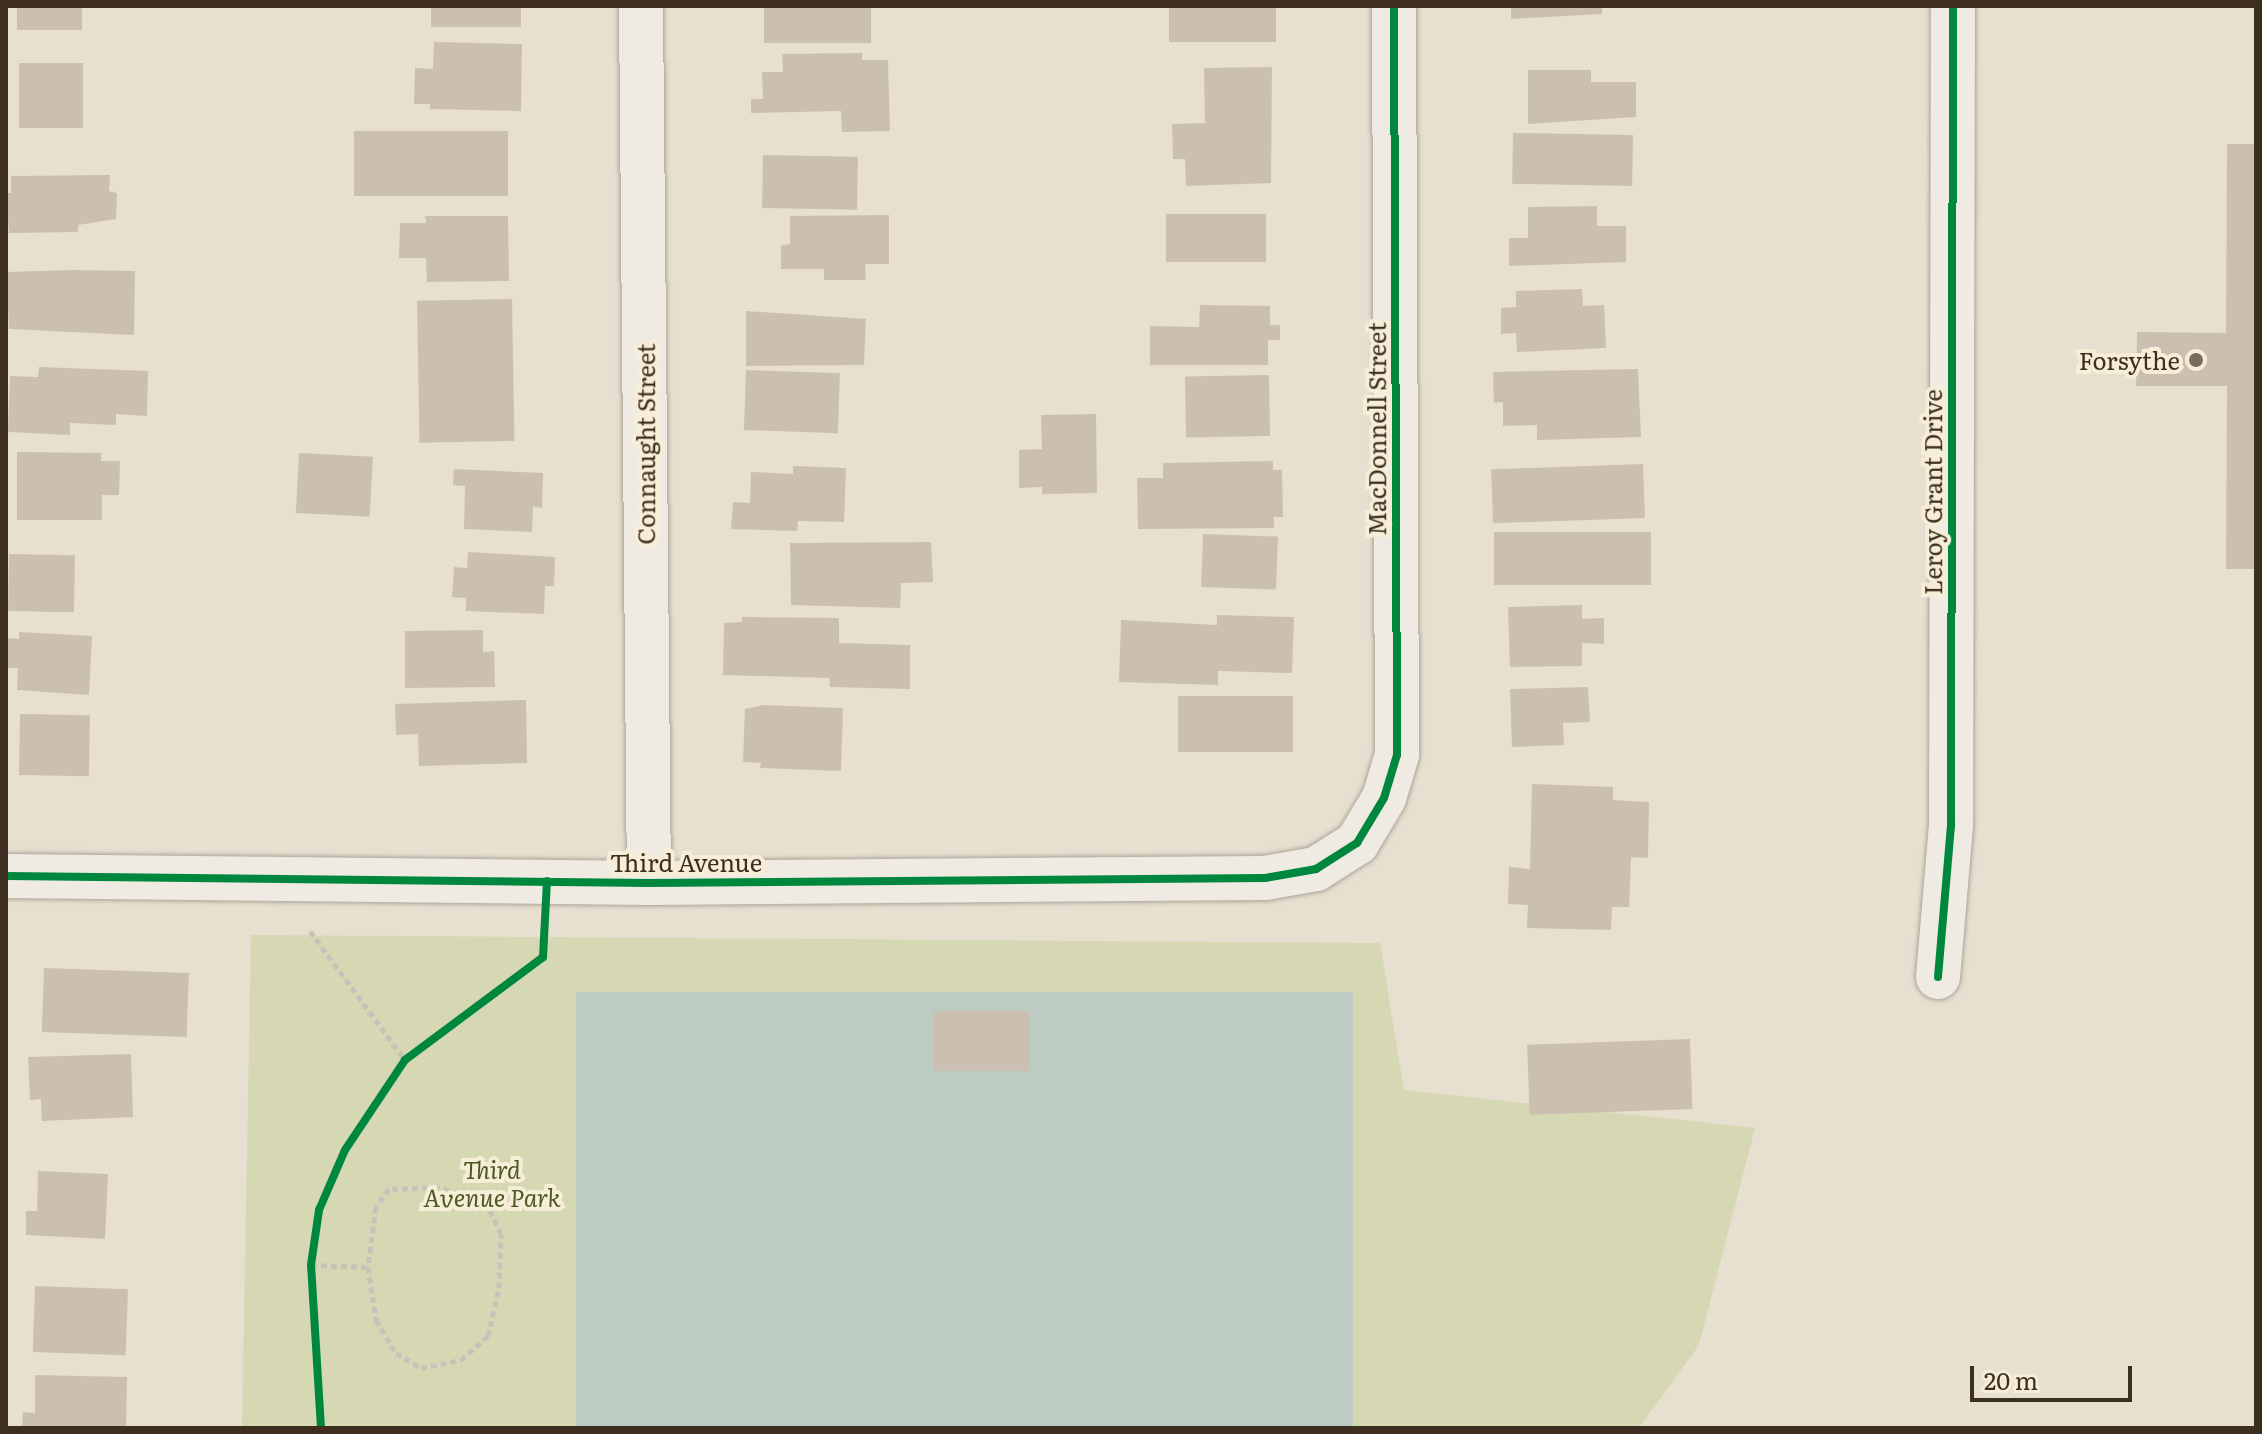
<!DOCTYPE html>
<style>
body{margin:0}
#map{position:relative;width:2262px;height:1434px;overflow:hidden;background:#e7e0d1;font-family:Literata,serif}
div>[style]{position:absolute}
.green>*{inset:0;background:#d6d7b3}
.water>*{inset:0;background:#bcccc2;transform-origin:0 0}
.building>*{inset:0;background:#cbbfb2;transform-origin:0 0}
.path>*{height:5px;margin-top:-2.5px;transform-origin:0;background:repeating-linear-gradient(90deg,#c8c2b9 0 6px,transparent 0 10px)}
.roads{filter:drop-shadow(0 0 2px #ada599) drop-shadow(0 0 2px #ada599)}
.minor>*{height:44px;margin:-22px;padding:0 22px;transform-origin:22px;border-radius:22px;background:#efebe3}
.cycleway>*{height:8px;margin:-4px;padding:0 4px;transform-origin:4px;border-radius:4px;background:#00873e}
.dots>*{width:22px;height:22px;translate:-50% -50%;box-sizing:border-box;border:4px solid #f7eed8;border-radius:50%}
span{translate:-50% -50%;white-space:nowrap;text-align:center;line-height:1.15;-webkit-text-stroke:8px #f7eed8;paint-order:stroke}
.poi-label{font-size:24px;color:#3d2e20}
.right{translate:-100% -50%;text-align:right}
.street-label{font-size:24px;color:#3d2e20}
.park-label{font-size:24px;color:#4d5a26;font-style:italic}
.frame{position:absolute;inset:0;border:8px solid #3d2e20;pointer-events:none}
.scale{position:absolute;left:1970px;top:1366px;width:162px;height:36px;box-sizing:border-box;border:4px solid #3d2e20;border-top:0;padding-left:10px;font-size:24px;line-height:28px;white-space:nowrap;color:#3d2e20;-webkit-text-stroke:6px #f7eed8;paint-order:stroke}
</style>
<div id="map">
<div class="green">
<i style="clip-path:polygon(251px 935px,1380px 943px,1404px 1090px,1755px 1128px,1699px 1345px,1639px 1428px,242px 1428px)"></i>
</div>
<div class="water">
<i style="left:576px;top:992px;width:777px;height:436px"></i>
</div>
<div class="building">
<i style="left:17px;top:6px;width:65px;height:24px"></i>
<i style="left:431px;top:6px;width:90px;height:21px"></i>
<i style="left:764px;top:6px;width:107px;height:37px"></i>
<i style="left:1169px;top:6px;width:107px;height:36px"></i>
<i style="clip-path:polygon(1511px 6px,1602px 6px,1602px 14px,1511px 19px)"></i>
<i style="clip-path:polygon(434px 42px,522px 44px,521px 111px,430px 109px,430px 104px,414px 104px,415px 68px,433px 69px)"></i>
<i style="clip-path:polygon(862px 53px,862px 60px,888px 60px,890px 131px,842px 132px,841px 111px,751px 113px,751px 99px,763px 99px,762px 72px,783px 72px,782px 54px)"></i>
<i style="left:19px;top:63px;width:64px;height:65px"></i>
<i style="clip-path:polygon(1272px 67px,1271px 183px,1186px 186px,1185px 159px,1173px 159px,1172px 124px,1205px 123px,1204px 68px)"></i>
<i style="clip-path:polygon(1528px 70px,1591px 70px,1591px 82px,1636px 82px,1636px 117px,1528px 124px)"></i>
<i style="left:508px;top:131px;width:65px;height:154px;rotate:90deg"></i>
<i style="left:1633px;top:135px;width:51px;height:120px;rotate:91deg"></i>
<i style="clip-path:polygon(2227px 144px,2256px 144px,2256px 569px,2226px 569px,2227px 386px,2136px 386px,2137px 332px,2226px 333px)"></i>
<i style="left:763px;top:155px;width:95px;height:53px;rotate:1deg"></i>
<i style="clip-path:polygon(110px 175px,109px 191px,117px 193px,116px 219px,78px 225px,78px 232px,9px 233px,6px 193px,11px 193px,11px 176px)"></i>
<i style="clip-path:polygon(1597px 206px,1597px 226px,1626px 226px,1626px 262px,1509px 266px,1509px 238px,1528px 238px,1528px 207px)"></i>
<i style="left:1266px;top:214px;width:48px;height:100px;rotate:90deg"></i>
<i style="clip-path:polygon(889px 215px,889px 264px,865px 264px,866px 280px,824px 280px,824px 269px,781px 269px,781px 245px,790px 244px,790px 216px)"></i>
<i style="clip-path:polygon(425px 216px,508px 216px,509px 281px,427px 282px,426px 258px,399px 258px,400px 223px,426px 223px)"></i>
<i style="clip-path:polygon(73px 270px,135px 271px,134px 335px,9px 329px,6px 272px)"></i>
<i style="clip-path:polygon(1582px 289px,1583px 306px,1604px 305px,1606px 348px,1517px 352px,1516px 333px,1501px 334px,1501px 308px,1516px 307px,1516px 291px)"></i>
<i style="left:512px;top:299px;width:142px;height:95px;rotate:89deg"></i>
<i style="clip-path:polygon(1200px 305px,1270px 306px,1270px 325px,1280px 325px,1280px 340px,1268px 340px,1268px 365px,1150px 365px,1150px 326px,1199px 327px)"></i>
<i style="clip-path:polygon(746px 311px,866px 319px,864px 365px,746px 366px)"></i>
<i style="clip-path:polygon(39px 367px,148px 371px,147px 416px,116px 414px,116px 425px,70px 423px,70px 435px,8px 432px,10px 376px,38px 377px)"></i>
<i style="clip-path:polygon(1638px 369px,1641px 437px,1537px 440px,1537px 425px,1503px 426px,1503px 402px,1494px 403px,1493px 372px)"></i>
<i style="left:746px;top:370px;width:94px;height:60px;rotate:2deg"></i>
<i style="left:1269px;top:375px;width:61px;height:84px;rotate:89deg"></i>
<i style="clip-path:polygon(1096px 414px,1097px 493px,1042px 494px,1042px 487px,1019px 488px,1019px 450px,1042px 449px,1041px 415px)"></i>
<i style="clip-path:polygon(17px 452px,101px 453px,101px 461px,120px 461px,119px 495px,102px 495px,102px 520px,17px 520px)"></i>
<i style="left:299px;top:453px;width:74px;height:60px;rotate:3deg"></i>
<i style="clip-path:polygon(1273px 461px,1273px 470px,1282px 470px,1283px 517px,1274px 517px,1274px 528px,1138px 529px,1137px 478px,1163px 478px,1163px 463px)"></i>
<i style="left:1643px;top:464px;width:54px;height:152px;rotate:88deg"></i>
<i style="clip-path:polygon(793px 466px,846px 468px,844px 522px,798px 521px,797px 531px,731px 529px,733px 502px,750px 503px,751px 472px,793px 474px)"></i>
<i style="clip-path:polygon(454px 469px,543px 473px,542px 508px,533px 507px,532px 532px,464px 529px,465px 486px,453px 485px)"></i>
<i style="left:1494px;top:532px;width:157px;height:53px"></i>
<i style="left:1203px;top:534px;width:75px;height:53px;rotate:2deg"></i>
<i style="clip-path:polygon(931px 542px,933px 582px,901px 583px,900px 608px,791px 605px,790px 543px)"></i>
<i style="clip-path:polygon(468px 552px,555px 557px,554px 586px,545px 586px,544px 614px,466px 611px,466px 598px,452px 597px,454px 567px,467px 568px)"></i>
<i style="left:9px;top:554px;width:66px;height:57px;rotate:1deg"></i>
<i style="clip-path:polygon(1582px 605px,1582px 619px,1604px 618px,1604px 644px,1582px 643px,1582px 666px,1510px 667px,1508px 607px)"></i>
<i style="clip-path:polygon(1217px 615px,1294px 617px,1292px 673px,1218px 671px,1218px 685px,1119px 682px,1121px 620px,1217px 625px)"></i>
<i style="clip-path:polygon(742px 617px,839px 618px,839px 643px,910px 645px,910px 689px,830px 687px,829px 678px,723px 675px,724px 623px,742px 622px)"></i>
<i style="clip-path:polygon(483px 630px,483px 652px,494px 651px,495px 687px,405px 688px,405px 631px)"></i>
<i style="clip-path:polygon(19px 632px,92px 636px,89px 695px,17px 690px,18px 668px,6px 668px,6px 647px,7px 638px,19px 639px)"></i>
<i style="clip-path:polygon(1588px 687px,1590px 722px,1563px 723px,1564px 745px,1512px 747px,1510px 689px)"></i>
<i style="left:1178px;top:696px;width:115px;height:56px"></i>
<i style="clip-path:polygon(526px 700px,527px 763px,419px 766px,418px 734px,396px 735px,395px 704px)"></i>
<i style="clip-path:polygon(763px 705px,843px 708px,841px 771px,760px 768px,761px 763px,743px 762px,745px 709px)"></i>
<i style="left:20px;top:714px;width:70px;height:61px;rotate:1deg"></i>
<i style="clip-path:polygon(1532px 784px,1613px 787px,1613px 800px,1649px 802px,1648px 858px,1631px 857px,1629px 907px,1612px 907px,1611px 930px,1527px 928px,1528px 905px,1508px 904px,1509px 867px,1530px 869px)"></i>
<i style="left:44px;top:968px;width:145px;height:64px;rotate:2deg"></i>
<i style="left:934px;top:1011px;width:95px;height:60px"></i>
<i style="left:1690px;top:1039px;width:70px;height:163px;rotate:88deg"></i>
<i style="clip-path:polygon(131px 1054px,133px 1117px,42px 1121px,41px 1099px,30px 1100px,28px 1057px)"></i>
<i style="clip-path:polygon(38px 1171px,108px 1174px,105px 1239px,26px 1235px,26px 1211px,37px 1211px)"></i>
<i style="left:35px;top:1286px;width:93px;height:66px;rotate:2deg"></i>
<i style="clip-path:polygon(35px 1375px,127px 1377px,126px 1428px,22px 1428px,23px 1412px,35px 1413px)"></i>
</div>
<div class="path">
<i style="left:310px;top:931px;width:160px;rotate:53.6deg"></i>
<i style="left:311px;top:1265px;width:57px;rotate:2deg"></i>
<i style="left:368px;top:1267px;width:54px;rotate:81.4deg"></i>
<i style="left:376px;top:1320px;width:39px;rotate:59deg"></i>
<i style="left:396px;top:1353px;width:29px;rotate:31deg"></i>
<i style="left:421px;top:1368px;width:41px;rotate:-11.3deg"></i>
<i style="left:461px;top:1360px;width:36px;rotate:-42deg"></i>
<i style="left:488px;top:1336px;width:49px;rotate:-77.1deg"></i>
<i style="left:499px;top:1288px;width:54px;rotate:-87.9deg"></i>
<i style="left:501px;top:1234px;width:33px;rotate:-115deg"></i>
<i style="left:487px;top:1204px;width:52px;rotate:-160.9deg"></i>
<i style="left:438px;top:1187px;width:49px;rotate:177.7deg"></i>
<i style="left:389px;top:1189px;width:22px;rotate:126deg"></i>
<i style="left:376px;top:1207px;width:61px;rotate:97.6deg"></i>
</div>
<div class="roads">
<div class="minor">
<i style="left:641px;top:6px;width:877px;rotate:89.48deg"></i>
<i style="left:6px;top:876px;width:643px;rotate:0.62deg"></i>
<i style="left:649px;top:883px;width:616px;rotate:-0.47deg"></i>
<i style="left:1265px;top:878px;width:52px;rotate:-10deg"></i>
<i style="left:1316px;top:869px;width:49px;rotate:-32.4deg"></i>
<i style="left:1357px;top:843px;width:52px;rotate:-59deg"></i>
<i style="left:1384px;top:798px;width:45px;rotate:-73.2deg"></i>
<i style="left:1397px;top:755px;width:749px;rotate:-90.23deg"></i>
<i style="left:1938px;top:977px;width:153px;rotate:-85.1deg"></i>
<i style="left:1951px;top:825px;width:819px;rotate:-89.86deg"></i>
</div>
</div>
<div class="cycleway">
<i style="left:6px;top:876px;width:643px;rotate:0.62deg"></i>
<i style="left:649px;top:883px;width:616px;rotate:-0.47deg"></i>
<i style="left:1265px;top:878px;width:52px;rotate:-10deg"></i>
<i style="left:1316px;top:869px;width:49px;rotate:-32.4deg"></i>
<i style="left:1357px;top:843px;width:52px;rotate:-59deg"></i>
<i style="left:1384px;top:798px;width:45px;rotate:-73.2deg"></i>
<i style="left:1397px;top:755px;width:749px;rotate:-90.23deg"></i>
<i style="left:1938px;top:977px;width:153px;rotate:-85.1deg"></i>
<i style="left:1951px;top:825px;width:819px;rotate:-89.86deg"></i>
<i style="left:321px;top:1428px;width:163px;rotate:-93.5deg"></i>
<i style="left:311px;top:1265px;width:56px;rotate:-81.7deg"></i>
<i style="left:319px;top:1210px;width:65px;rotate:-66.6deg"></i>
<i style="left:345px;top:1150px;width:108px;rotate:-56.3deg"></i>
<i style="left:405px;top:1060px;width:172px;rotate:-36.7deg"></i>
<i style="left:543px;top:957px;width:76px;rotate:-87deg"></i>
</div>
<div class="dots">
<i style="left:2196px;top:360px;background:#786c5e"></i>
</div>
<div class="poi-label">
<span class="right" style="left:2180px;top:360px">Forsythe</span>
</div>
<div class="street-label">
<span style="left:1376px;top:429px;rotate:-90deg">MacDonnell Street</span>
<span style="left:645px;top:444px;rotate:-90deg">Connaught Street</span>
<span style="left:1932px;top:492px;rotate:-90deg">Leroy Grant Drive</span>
<span style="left:686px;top:862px">Third Avenue</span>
</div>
<div class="park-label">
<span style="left:492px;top:1183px">Third<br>Avenue Park</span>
</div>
<div class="frame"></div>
<div class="scale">20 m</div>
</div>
